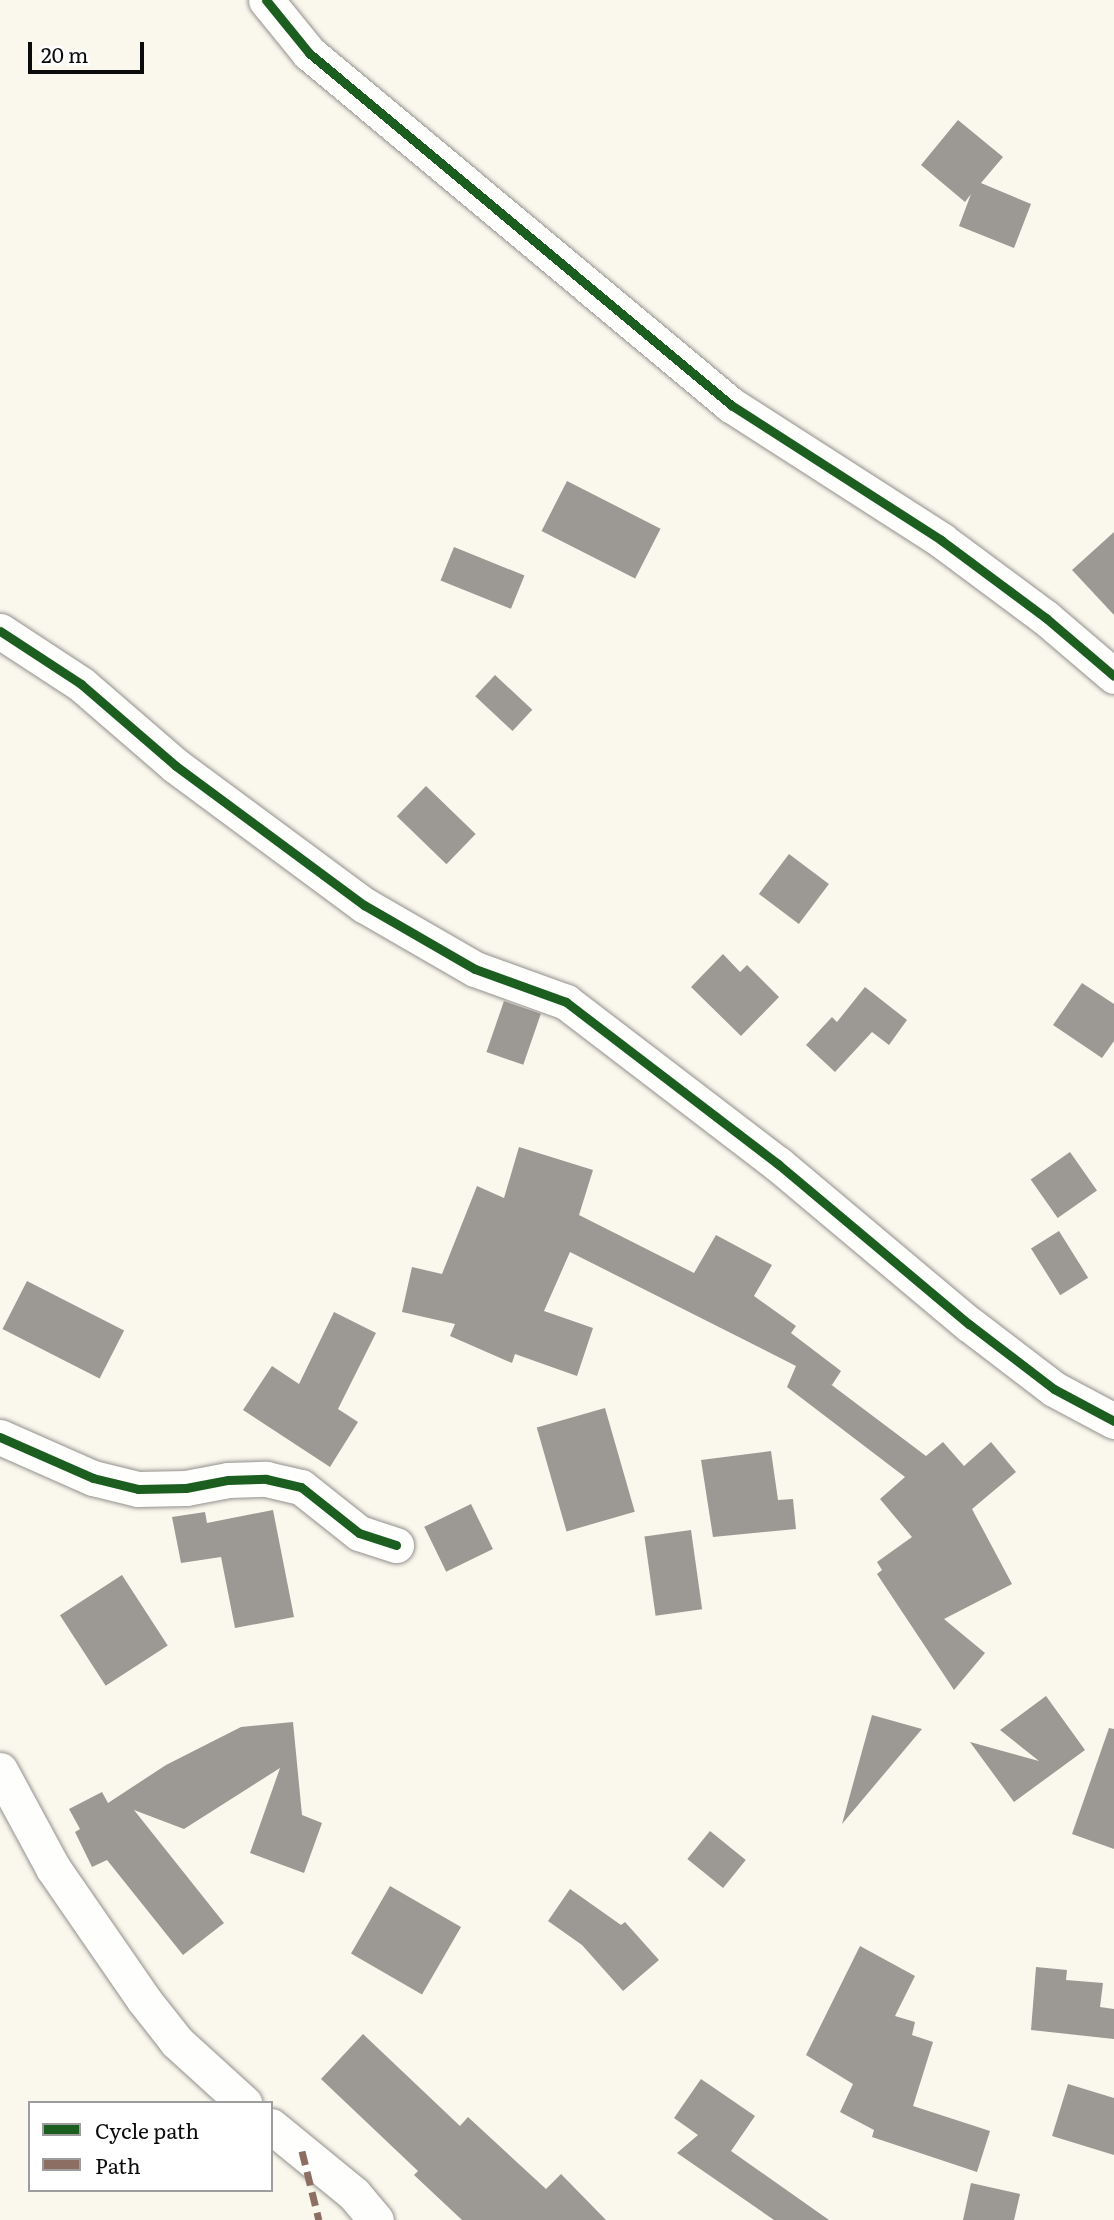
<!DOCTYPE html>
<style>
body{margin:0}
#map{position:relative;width:1114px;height:2220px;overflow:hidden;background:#faf7ed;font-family:Literata,serif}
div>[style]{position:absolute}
.building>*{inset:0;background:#9c9994;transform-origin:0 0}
.roads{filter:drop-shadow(0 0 2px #93918d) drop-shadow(0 0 2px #93918d)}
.minor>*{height:35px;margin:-17.5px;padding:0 17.5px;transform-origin:17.5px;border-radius:17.5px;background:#fefefc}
.quiet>*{height:7px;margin-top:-3.5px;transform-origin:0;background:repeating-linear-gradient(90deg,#8d6e63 0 14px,transparent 0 21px)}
.cycleway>*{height:9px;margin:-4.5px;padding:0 4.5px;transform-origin:4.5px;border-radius:4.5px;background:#1b5e20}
span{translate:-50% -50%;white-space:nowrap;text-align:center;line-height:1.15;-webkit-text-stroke:7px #fff;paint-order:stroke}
.legend{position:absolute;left:28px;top:2101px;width:245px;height:91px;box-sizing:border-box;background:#fff;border:2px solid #9d9d9d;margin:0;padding:9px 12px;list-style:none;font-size:21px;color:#0b0b0b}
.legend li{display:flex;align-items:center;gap:14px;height:35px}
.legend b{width:35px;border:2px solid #9d9d9d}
.scale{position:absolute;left:28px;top:42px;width:116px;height:32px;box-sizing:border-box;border:4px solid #0b0b0b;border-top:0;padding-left:9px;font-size:21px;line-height:24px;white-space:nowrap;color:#0b0b0b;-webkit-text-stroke:5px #fff;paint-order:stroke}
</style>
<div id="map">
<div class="building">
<i style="clip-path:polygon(958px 120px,1003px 157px,981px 183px,1031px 204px,1014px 248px,959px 226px,971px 194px,965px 202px,921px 165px)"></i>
<i style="left:567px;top:481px;width:105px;height:56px;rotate:27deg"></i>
<i style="clip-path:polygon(1114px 532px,1114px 615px,1072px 570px)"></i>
<i style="left:454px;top:547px;width:76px;height:36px;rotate:22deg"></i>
<i style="left:495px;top:675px;width:51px;height:29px;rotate:43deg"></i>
<i style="left:426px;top:786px;width:69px;height:42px;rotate:44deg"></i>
<i style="left:789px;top:854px;width:50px;height:50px;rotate:37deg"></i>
<i style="clip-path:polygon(723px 954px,740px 972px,747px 965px,779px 997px,741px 1036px,691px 987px)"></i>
<i style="clip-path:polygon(1082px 983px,1114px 1004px,1114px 1041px,1102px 1058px,1053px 1025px)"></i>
<i style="clip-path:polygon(865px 987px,907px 1020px,889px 1045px,872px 1032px,835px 1072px,806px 1045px,832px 1017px,837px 1022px)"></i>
<i style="left:504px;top:1001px;width:39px;height:54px;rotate:19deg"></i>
<i style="clip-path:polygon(519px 1147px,593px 1170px,579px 1215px,694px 1273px,716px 1235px,772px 1265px,754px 1296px,796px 1326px,791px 1333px,841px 1371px,832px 1385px,829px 1383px,926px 1456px,943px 1442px,964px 1466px,991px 1442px,1016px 1472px,972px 1509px,1012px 1584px,944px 1619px,985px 1653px,954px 1690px,877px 1574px,882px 1570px,877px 1562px,912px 1537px,880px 1499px,905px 1477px,787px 1387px,796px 1366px,570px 1252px,544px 1311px,593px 1328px,577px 1376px,515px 1354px,512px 1363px,450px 1336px,455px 1324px,402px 1312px,412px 1267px,442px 1274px,477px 1186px,504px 1198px)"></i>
<i style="left:1070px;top:1152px;width:47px;height:48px;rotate:55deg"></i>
<i style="left:1059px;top:1231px;width:55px;height:33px;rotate:58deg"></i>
<i style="left:27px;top:1281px;width:109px;height:54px;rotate:27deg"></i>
<i style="clip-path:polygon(334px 1312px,376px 1333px,338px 1409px,358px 1422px,330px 1467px,243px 1410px,272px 1366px,299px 1384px)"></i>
<i style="left:605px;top:1408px;width:108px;height:71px;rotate:74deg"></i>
<i style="clip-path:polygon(771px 1451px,778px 1500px,793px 1499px,796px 1529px,713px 1537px,701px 1460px)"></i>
<i style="left:471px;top:1504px;width:50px;height:52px;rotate:64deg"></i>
<i style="clip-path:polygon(273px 1510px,294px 1617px,235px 1628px,221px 1557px,181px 1563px,172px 1517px,205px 1512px,207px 1523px)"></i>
<i style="left:691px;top:1530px;width:80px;height:47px;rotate:82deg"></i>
<i style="left:122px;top:1575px;width:84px;height:74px;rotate:57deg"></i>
<i style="clip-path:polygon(1046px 1696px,1085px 1750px,1014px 1802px,970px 1742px,1039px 1761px,1000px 1730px)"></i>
<i style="clip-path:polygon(872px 1715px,922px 1729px,842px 1824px)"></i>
<i style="clip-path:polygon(293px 1722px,302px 1815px,322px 1823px,304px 1873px,250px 1853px,280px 1768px,184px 1829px,134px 1810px,224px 1923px,183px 1955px,107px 1860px,92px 1867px,75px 1832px,80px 1829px,69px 1809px,102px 1792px,108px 1803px,166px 1765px,241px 1727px)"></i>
<i style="clip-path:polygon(1109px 1728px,1114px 1729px,1114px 1849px,1072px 1834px)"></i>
<i style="left:710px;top:1831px;width:46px;height:36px;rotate:39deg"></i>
<i style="left:390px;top:1886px;width:82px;height:78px;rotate:30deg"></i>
<i style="clip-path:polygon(570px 1889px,621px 1925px,625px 1922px,659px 1960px,623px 1991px,582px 1945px,548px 1921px)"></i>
<i style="clip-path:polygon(860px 1946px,915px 1976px,895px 2016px,915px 2022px,912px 2035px,933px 2042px,913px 2106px,990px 2131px,977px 2172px,872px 2137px,874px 2130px,840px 2112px,853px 2084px,806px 2055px)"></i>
<i style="clip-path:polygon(1036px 1967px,1067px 1970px,1066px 1980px,1103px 1983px,1100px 2007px,1114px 2009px,1114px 2039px,1031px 2030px)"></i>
<i style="clip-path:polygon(363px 2034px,460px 2126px,468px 2117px,546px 2189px,561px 2174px,606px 2220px,462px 2220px,414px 2175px,418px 2171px,321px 2079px)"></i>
<i style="clip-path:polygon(701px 2079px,755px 2116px,731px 2151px,829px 2220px,774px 2220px,677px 2153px,698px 2135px,674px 2118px)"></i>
<i style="clip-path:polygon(1068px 2084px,1114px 2098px,1114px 2155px,1052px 2136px)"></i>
<i style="clip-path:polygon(971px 2183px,1020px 2194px,1014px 2220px,963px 2220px)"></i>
</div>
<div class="roads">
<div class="minor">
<i style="left:266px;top:0;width:68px;rotate:50.9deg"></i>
<i style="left:309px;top:53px;width:550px;rotate:39.83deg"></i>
<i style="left:731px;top:405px;width:250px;rotate:32.7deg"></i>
<i style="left:941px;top:540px;width:131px;rotate:36.6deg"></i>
<i style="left:1046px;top:618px;width:89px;rotate:40.5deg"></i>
<i style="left:0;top:631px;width:97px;rotate:33.2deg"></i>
<i style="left:81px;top:684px;width:125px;rotate:40.8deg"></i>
<i style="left:176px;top:766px;width:234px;rotate:36.5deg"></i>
<i style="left:364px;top:905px;width:128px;rotate:30deg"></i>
<i style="left:475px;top:969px;width:97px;rotate:19.9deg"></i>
<i style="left:566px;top:1002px;width:267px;rotate:37.4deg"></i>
<i style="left:778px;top:1164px;width:249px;rotate:40deg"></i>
<i style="left:969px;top:1324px;width:107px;rotate:37.4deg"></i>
<i style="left:1054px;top:1389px;width:68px;rotate:28.1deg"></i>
<i style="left:0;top:1437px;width:102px;rotate:23.8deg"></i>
<i style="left:93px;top:1478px;width:46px;rotate:13.7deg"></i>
<i style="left:138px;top:1489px;width:48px;rotate:-1.2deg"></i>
<i style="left:186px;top:1488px;width:43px;rotate:-10.8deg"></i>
<i style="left:228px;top:1480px;width:38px;rotate:-2deg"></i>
<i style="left:266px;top:1479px;width:36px;rotate:13deg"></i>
<i style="left:301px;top:1487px;width:74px;rotate:38.4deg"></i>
<i style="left:359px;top:1533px;width:39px;rotate:18deg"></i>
<i style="left:0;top:1770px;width:111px;rotate:61.6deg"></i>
<i style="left:53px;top:1868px;width:160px;rotate:55.4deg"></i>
<i style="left:144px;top:2000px;width:53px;rotate:51.8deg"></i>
<i style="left:177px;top:2042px;width:91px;rotate:42.3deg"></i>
<i style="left:271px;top:2126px;width:107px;rotate:39.3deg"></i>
<i style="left:354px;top:2194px;width:34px;rotate:50deg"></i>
</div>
</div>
<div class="quiet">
<i style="left:302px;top:2151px;width:71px;rotate:76.2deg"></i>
</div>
<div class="cycleway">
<i style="left:266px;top:0;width:68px;rotate:50.9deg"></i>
<i style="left:309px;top:53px;width:550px;rotate:39.83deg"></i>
<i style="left:731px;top:405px;width:250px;rotate:32.7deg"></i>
<i style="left:941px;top:540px;width:131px;rotate:36.6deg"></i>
<i style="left:1046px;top:618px;width:89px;rotate:40.5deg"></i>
<i style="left:0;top:631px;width:97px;rotate:33.2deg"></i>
<i style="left:81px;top:684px;width:125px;rotate:40.8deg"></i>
<i style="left:176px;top:766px;width:234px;rotate:36.5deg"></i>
<i style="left:364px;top:905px;width:128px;rotate:30deg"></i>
<i style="left:475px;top:969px;width:97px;rotate:19.9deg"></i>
<i style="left:566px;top:1002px;width:267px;rotate:37.4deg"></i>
<i style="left:778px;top:1164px;width:249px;rotate:40deg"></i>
<i style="left:969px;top:1324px;width:107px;rotate:37.4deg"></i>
<i style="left:1054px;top:1389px;width:68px;rotate:28.1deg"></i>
<i style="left:0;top:1437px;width:102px;rotate:23.8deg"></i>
<i style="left:93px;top:1478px;width:46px;rotate:13.7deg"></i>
<i style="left:138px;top:1489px;width:48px;rotate:-1.2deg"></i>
<i style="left:186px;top:1488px;width:43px;rotate:-10.8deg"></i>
<i style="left:228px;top:1480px;width:38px;rotate:-2deg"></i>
<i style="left:266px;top:1479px;width:36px;rotate:13deg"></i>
<i style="left:301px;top:1487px;width:74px;rotate:38.4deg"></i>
<i style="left:359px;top:1533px;width:39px;rotate:18deg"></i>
</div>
<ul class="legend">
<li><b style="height:9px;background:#1b5e20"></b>Cycle path</li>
<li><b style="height:9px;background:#8d6e63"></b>Path</li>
</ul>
<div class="scale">20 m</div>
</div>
